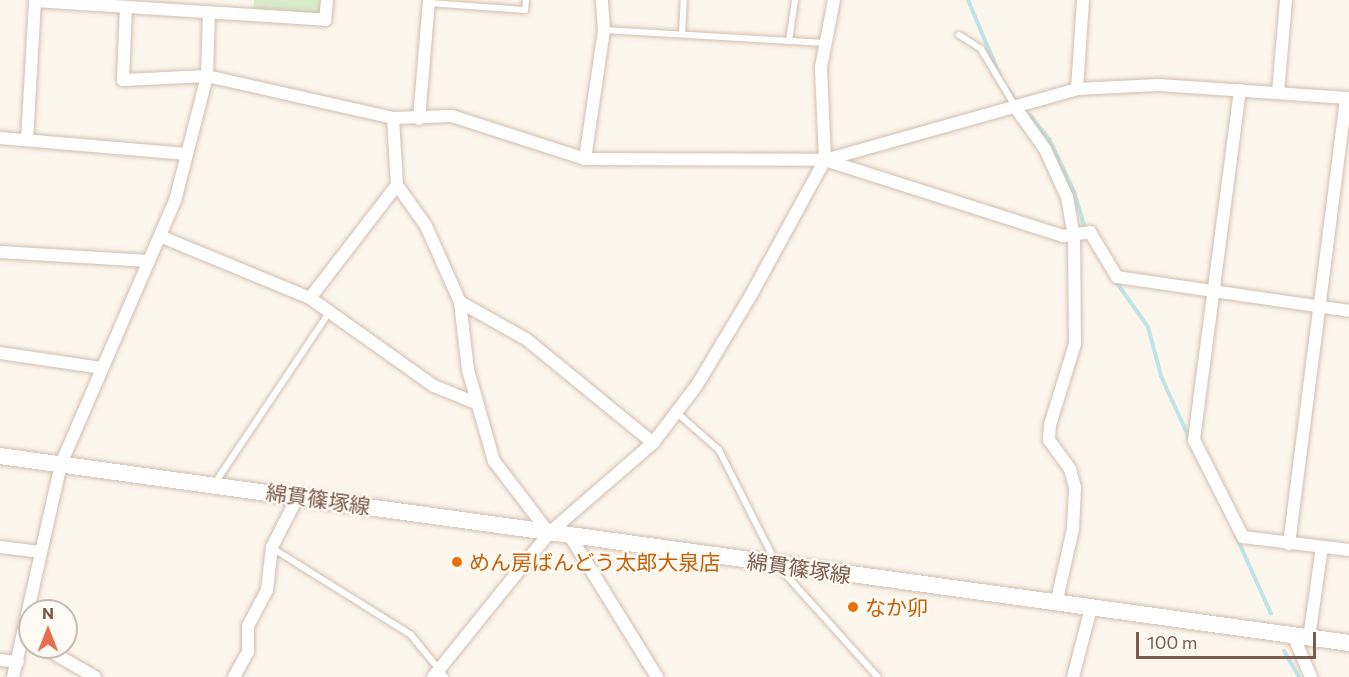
<!DOCTYPE html>
<meta charset="utf-8">
<style>
body{margin:0}
#map{position:relative;width:1349px;height:677px;overflow:hidden;background:#fdf6ec;font-family:Commissioner,"Noto Sans JP",sans-serif}
div>[style]{position:absolute}
.green>*{inset:0;background:#d8ecc9}
.stream>*{height:4px;margin:-2px;padding:0 2px;transform-origin:2px;border-radius:2px;background:#bfe3e8}
.roads{filter:drop-shadow(0 0 2px #d1beb0) drop-shadow(0 0 2px #d1beb0)}
.lane>*{height:6px;margin:-3px;padding:0 3px;transform-origin:3px;border-radius:3px;background:#fff}
.street>*{height:12px;margin:-6px;padding:0 6px;transform-origin:6px;border-radius:6px;background:#fff}
.secondary>*{height:16px;margin:-8px;padding:0 8px;transform-origin:8px;border-radius:8px;background:#fff}
.dots>*{width:16px;height:16px;translate:-50% -50%;box-sizing:border-box;border:3px solid #fffaf3;border-radius:50%}
span{translate:-50% -50%;white-space:nowrap;text-align:center;line-height:1.15;-webkit-text-stroke:4.5px #fffaf3;paint-order:stroke}
.street-label{font-size:21px;color:#7a5c4d}
.food-label{font-size:21px;color:#c56008}
.left{translate:0 -50%;text-align:left}
.north{position:absolute;left:18px;top:599px;width:60px;height:60px;box-sizing:border-box;background:#fffaf3;border:2px solid #cabbb1;border-radius:50%;rotate:0deg;font-size:16px;font-weight:700;line-height:24px;text-align:center;color:#7a5c4d}
.north::after{content:'';display:block;margin:auto;width:21px;height:27px;background:#e76f51;clip-path:polygon(50% 0,100% 100%,50% 72%,0 100%)}
.scale{position:absolute;left:1136px;top:632px;width:180px;height:27px;box-sizing:border-box;border:3px solid #7a5c4d;border-top:0;padding-left:8px;font-size:18px;line-height:21px;white-space:nowrap;color:#7a5c4d;-webkit-text-stroke:4px #fffaf3;paint-order:stroke}
</style>
<div id="map">
<div class="green">
<i style="clip-path:polygon(254px 0,321px 0,319px 17px,253px 12px)"></i>
</div>
<div class="stream">
<i style="left:968px;top:0;width:82px;rotate:67.2deg"></i>
<i style="left:1007px;top:88px;width:10px;rotate:53deg"></i>
<i style="left:1030px;top:115px;width:31px;rotate:52deg"></i>
<i style="left:1049px;top:139px;width:59px;rotate:64.7deg"></i>
<i style="left:1074px;top:192px;width:39px;rotate:73deg"></i>
<i style="left:1112px;top:276px;width:62px;rotate:54.8deg"></i>
<i style="left:1148px;top:327px;width:51px;rotate:75.1deg"></i>
<i style="left:1161px;top:376px;width:70px;rotate:65.6deg"></i>
<i style="left:1236px;top:536px;width:85px;rotate:65.8deg"></i>
<i style="left:1284px;top:651px;width:30px;rotate:60deg"></i>
</div>
<div class="roads">
<div class="lane">
<i style="left:429px;top:3px;width:96px;rotate:4.2deg"></i>
<i style="left:525px;top:10px;width:10px;rotate:-84deg"></i>
<i style="left:604px;top:30px;width:221px;rotate:3.4deg"></i>
<i style="left:682px;top:34px;width:34px;rotate:-87deg"></i>
<i style="left:959px;top:35px;width:26px;rotate:32deg"></i>
<i style="left:981px;top:49px;width:66px;rotate:59.2deg"></i>
<i style="left:789px;top:41px;width:41px;rotate:-81.7deg"></i>
<i style="left:676px;top:412px;width:57px;rotate:41.5deg"></i>
<i style="left:719px;top:450px;width:129px;rotate:63.2deg"></i>
<i style="left:777px;top:565px;width:151px;rotate:48deg"></i>
<i style="left:215px;top:483px;width:208px;rotate:-56.2deg"></i>
<i style="left:272px;top:548px;width:164px;rotate:32deg"></i>
<i style="left:411px;top:635px;width:54px;rotate:51deg"></i>
</div>
<div class="street">
<i style="left:35px;top:1px;width:291px;rotate:3.7deg"></i>
<i style="left:325px;top:20px;width:20px;rotate:-84deg"></i>
<i style="left:126px;top:7px;width:73px;rotate:92.4deg"></i>
<i style="left:123px;top:80px;width:84px;rotate:-2.7deg"></i>
<i style="left:207px;top:76px;width:191px;rotate:12.7deg"></i>
<i style="left:393px;top:118px;width:59px;rotate:-1.9deg"></i>
<i style="left:452px;top:116px;width:140px;rotate:17.9deg"></i>
<i style="left:585px;top:159px;width:240px;rotate:0.2deg"></i>
<i style="left:825px;top:160px;width:262px;rotate:-15.7deg"></i>
<i style="left:1077px;top:89px;width:81px;rotate:-2.8deg"></i>
<i style="left:1158px;top:85px;width:191px;rotate:3.9deg"></i>
<i style="left:1077px;top:89px;width:89px;rotate:-86.1deg"></i>
<i style="left:1240px;top:90px;width:353px;rotate:97.5deg"></i>
<i style="left:1194px;top:440px;width:109px;rotate:63.2deg"></i>
<i style="left:1243px;top:537px;width:107px;rotate:7deg"></i>
<i style="left:1278px;top:92px;width:92px;rotate:-85deg"></i>
<i style="left:1015px;top:107px;width:52px;rotate:54.5deg"></i>
<i style="left:1045px;top:149px;width:53px;rotate:65.4deg"></i>
<i style="left:1067px;top:197px;width:39px;rotate:80deg"></i>
<i style="left:1074px;top:235px;width:109px;rotate:89.5deg"></i>
<i style="left:1075px;top:344px;width:85px;rotate:107.2deg"></i>
<i style="left:1050px;top:425px;width:15px;rotate:94deg"></i>
<i style="left:1049px;top:440px;width:36px;rotate:54deg"></i>
<i style="left:1070px;top:469px;width:20px;rotate:75deg"></i>
<i style="left:1075px;top:488px;width:41px;rotate:92.8deg"></i>
<i style="left:1073px;top:529px;width:77px;rotate:102.8deg"></i>
<i style="left:393px;top:118px;width:67px;rotate:86.6deg"></i>
<i style="left:397px;top:185px;width:50px;rotate:54.7deg"></i>
<i style="left:426px;top:226px;width:83px;rotate:65.9deg"></i>
<i style="left:460px;top:302px;width:68px;rotate:83.3deg"></i>
<i style="left:468px;top:370px;width:95px;rotate:74.1deg"></i>
<i style="left:494px;top:461px;width:91px;rotate:52.6deg"></i>
<i style="left:419px;top:119px;width:119px;rotate:-85.2deg"></i>
<i style="left:0;top:138px;width:187px;rotate:4.9deg"></i>
<i style="left:27px;top:140px;width:140px;rotate:-86.7deg"></i>
<i style="left:585px;top:159px;width:130px;rotate:-81.6deg"></i>
<i style="left:604px;top:30px;width:30px;rotate:-94deg"></i>
<i style="left:825px;top:160px;width:250px;rotate:17.7deg"></i>
<i style="left:1063px;top:236px;width:27px;rotate:-8deg"></i>
<i style="left:1090px;top:232px;width:52px;rotate:59deg"></i>
<i style="left:1117px;top:277px;width:234px;rotate:8.3deg"></i>
<i style="left:162px;top:237px;width:160px;rotate:22.4deg"></i>
<i style="left:310px;top:298px;width:152px;rotate:35.4deg"></i>
<i style="left:434px;top:386px;width:45px;rotate:22deg"></i>
<i style="left:0;top:252px;width:149px;rotate:3.5deg"></i>
<i style="left:310px;top:298px;width:143px;rotate:-52.4deg"></i>
<i style="left:460px;top:302px;width:76px;rotate:29.3deg"></i>
<i style="left:526px;top:339px;width:164px;rotate:39.3deg"></i>
<i style="left:0;top:353px;width:103px;rotate:8.4deg"></i>
<i style="left:570px;top:536px;width:166px;rotate:58.3deg"></i>
<i style="left:1289px;top:544px;width:450px;rotate:-82.7deg"></i>
<i style="left:0;top:547px;width:38px;rotate:7deg"></i>
<i style="left:1293px;top:635px;width:46px;rotate:66.8deg"></i>
<i style="left:1309px;top:638px;width:92px;rotate:-81.9deg"></i>
<i style="left:43px;top:647px;width:60px;rotate:30deg"></i>
<i style="left:0;top:660px;width:18px;rotate:6deg"></i>
<i style="left:13px;top:677px;width:218px;rotate:-77.3deg"></i>
<i style="left:61px;top:464px;width:287px;rotate:-66.6deg"></i>
<i style="left:175px;top:201px;width:129px;rotate:-75.6deg"></i>
<i style="left:207px;top:76px;width:63px;rotate:-88.2deg"></i>
<i style="left:234px;top:677px;width:29px;rotate:-61deg"></i>
<i style="left:248px;top:652px;width:26px;rotate:-90deg"></i>
<i style="left:248px;top:626px;width:41px;rotate:-62.2deg"></i>
<i style="left:267px;top:590px;width:43px;rotate:-83.4deg"></i>
<i style="left:272px;top:547px;width:57px;rotate:-63deg"></i>
<i style="left:433px;top:677px;width:185px;rotate:-51.1deg"></i>
<i style="left:549px;top:533px;width:138px;rotate:-40.9deg"></i>
<i style="left:653px;top:443px;width:73px;rotate:-52.8deg"></i>
<i style="left:697px;top:385px;width:105px;rotate:-59deg"></i>
<i style="left:751px;top:295px;width:154px;rotate:-61.3deg"></i>
<i style="left:825px;top:160px;width:93px;rotate:-92.5deg"></i>
<i style="left:821px;top:67px;width:68px;rotate:-79deg"></i>
<i style="left:1073px;top:677px;width:71px;rotate:-75.4deg"></i>
</div>
<div class="secondary">
<i style="left:0;top:456px;width:1362px;rotate:7.89deg"></i>
</div>
</div>
<div class="dots">
<i style="left:457px;top:562px;background:#e8710a"></i>
<i style="left:853px;top:607px;background:#e8710a"></i>
</div>
<div class="street-label">
<span style="left:318px;top:499px;rotate:8deg">綿貫篠塚線</span>
<span style="left:799px;top:568px;rotate:8deg">綿貫篠塚線</span>
</div>
<div class="food-label">
<span class="left" style="left:469px;top:562px">めん房ばんどう太郎大泉店</span>
<span class="left" style="left:865px;top:607px">なか卯</span>
</div>
<div class="north">N</div>
<div class="scale">100 m</div>
</div>
